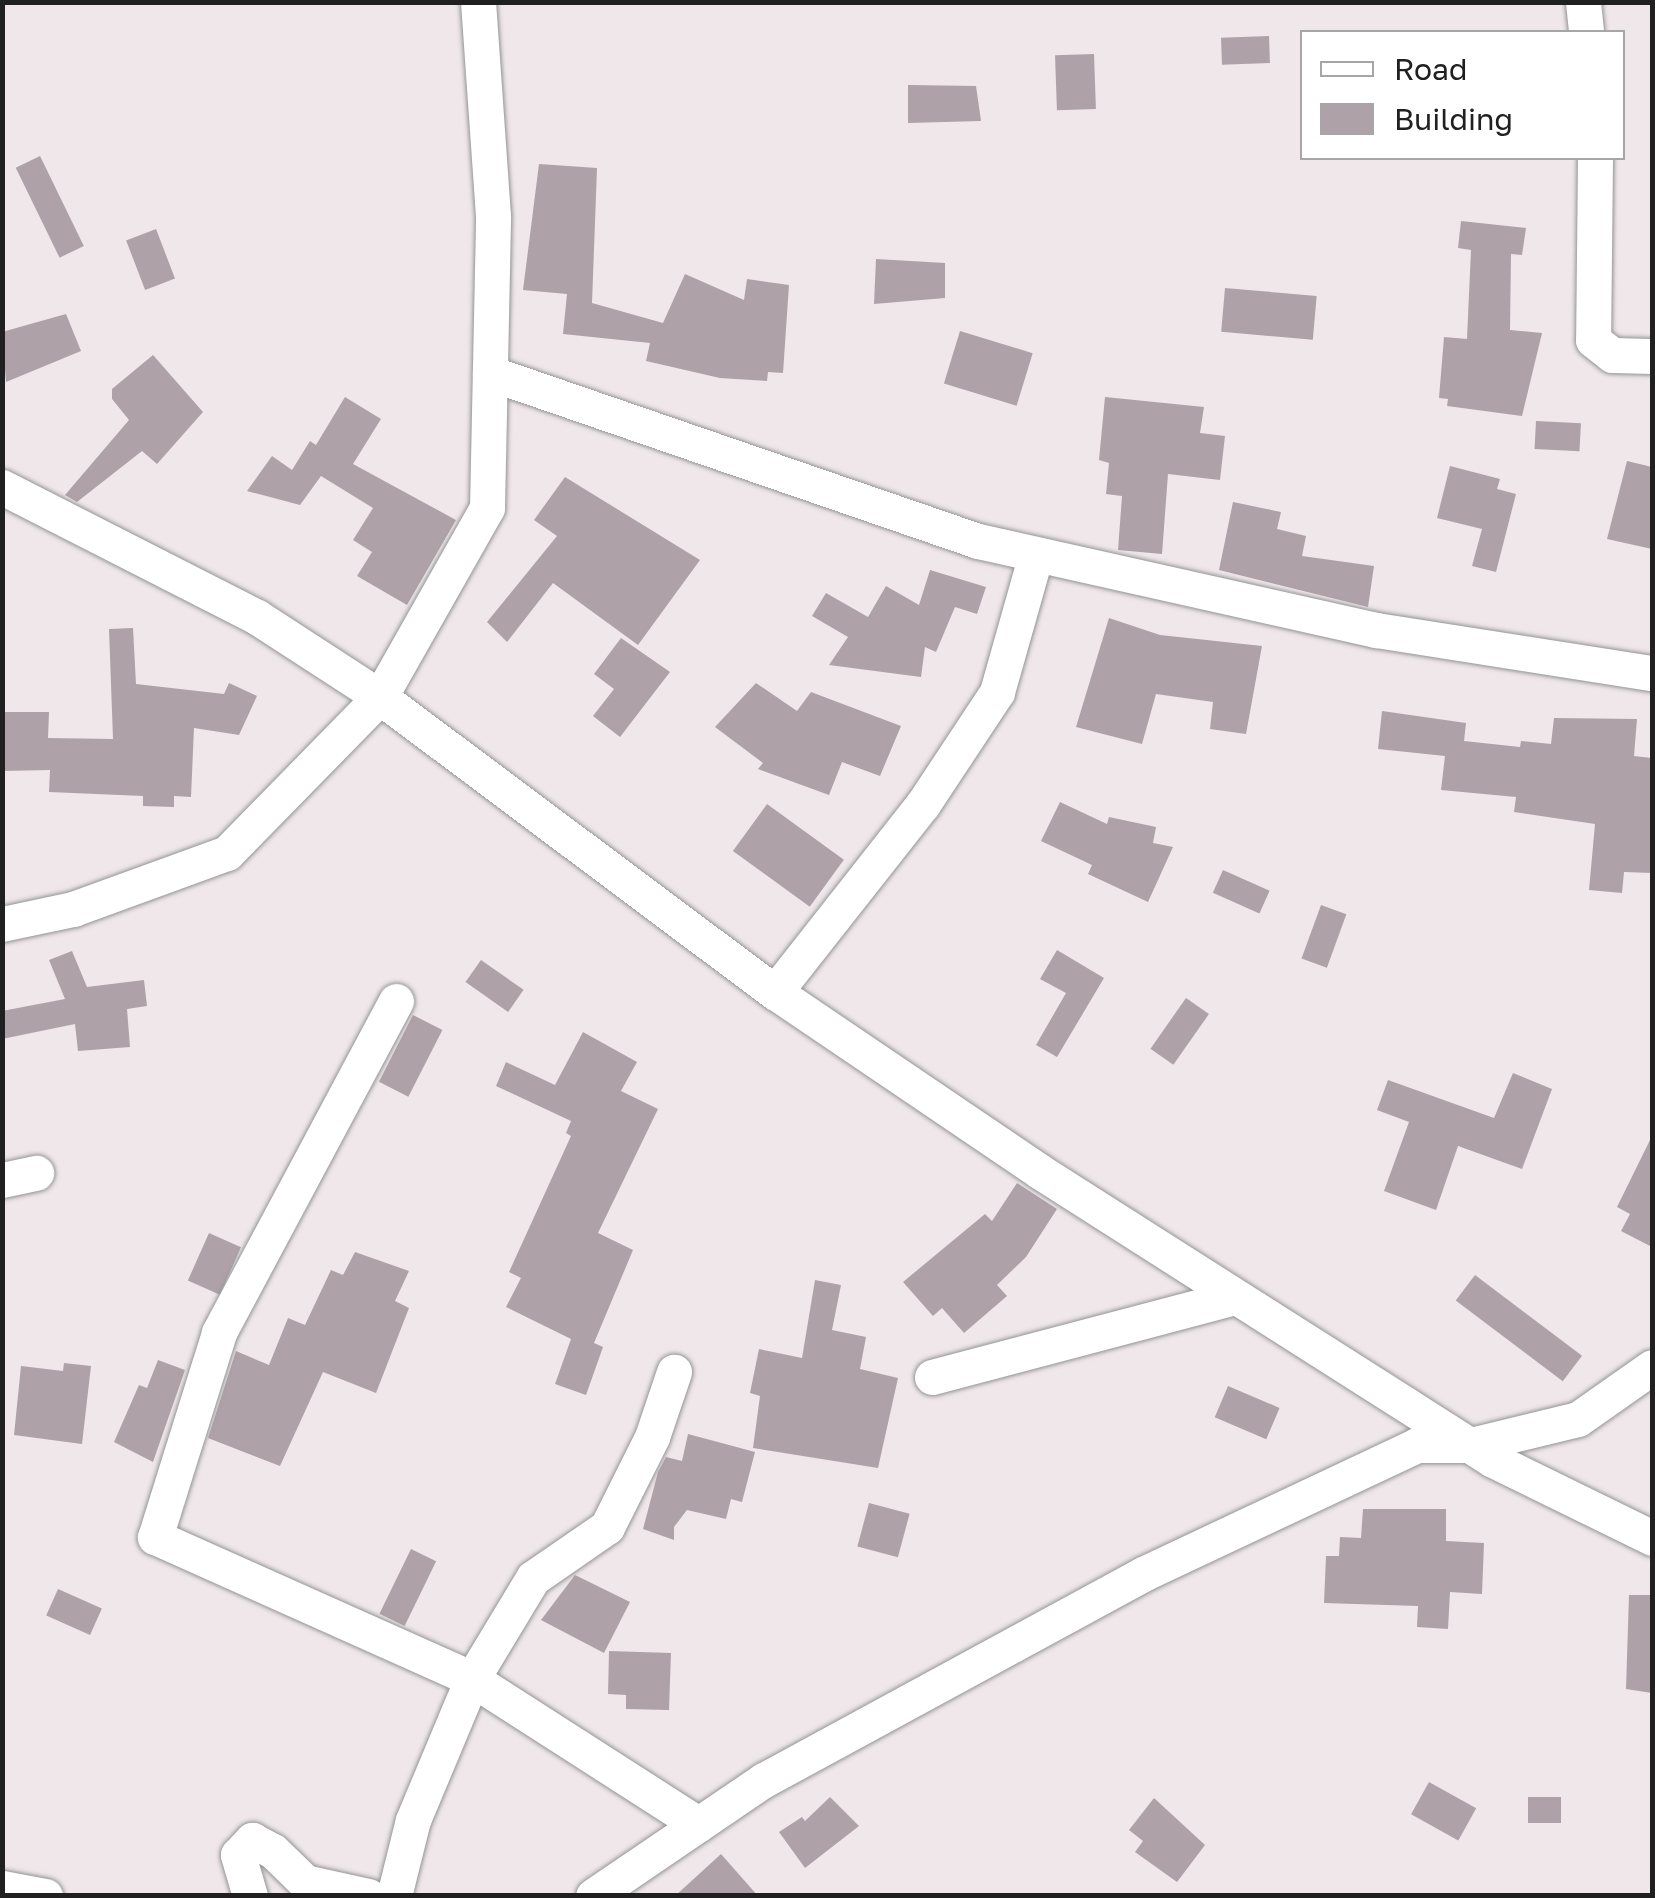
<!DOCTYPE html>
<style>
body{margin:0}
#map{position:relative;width:1655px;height:1898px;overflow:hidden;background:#efe7e9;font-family:"Golos Text",sans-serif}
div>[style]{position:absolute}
.building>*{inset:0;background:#aea2a8;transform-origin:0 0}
.roads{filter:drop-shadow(0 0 2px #949494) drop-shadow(0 0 2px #949494)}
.minor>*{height:35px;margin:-17.5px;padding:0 17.5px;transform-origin:17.5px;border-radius:17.5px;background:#fff}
span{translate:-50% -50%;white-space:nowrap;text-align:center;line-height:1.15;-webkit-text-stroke:8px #fff;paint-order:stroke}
.frame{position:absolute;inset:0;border:5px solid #202020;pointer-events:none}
.legend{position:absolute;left:1300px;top:30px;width:325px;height:130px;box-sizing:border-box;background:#fff;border:2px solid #a6a6a6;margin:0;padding:12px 18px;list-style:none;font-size:30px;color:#202020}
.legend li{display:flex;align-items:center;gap:20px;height:50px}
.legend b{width:50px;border:2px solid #a6a6a6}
</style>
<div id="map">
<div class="building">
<i style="left:1269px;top:36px;width:27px;height:48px;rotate:88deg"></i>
<i style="left:1094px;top:54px;width:55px;height:39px;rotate:88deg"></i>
<i style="clip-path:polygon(908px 85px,976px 86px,981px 121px,908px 123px)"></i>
<i style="left:40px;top:156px;width:100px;height:27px;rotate:64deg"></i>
<i style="clip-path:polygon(539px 164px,597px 168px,592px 303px,663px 323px,685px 274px,744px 300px,747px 279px,789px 285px,783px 373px,768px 372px,767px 381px,720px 378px,646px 361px,650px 343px,563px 334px,567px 294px,523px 290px)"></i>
<i style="clip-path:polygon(1461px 221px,1526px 228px,1522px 255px,1511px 254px,1510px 330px,1542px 333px,1522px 416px,1447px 406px,1448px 399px,1439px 398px,1444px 337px,1467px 339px,1471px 250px,1458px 248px)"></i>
<i style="left:156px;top:229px;width:53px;height:32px;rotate:69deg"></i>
<i style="clip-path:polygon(876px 259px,945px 263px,945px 298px,874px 304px)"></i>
<i style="left:1225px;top:288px;width:92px;height:44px;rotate:5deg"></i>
<i style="clip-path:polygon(66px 314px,81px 351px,6px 382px,2px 332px)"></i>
<i style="left:960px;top:331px;width:76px;height:55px;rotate:17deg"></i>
<i style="clip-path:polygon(153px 355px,203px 412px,157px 464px,142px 451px,77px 502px,65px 495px,129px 420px,112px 399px,112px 389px)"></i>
<i style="clip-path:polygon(345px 397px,381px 419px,353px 464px,456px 520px,407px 605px,357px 576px,372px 552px,353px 540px,373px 508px,321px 476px,300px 505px,247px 491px,272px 456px,292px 470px,310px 441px,316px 445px)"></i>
<i style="clip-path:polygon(1105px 397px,1204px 407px,1200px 433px,1225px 436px,1220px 480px,1168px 474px,1162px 554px,1118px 550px,1122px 496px,1106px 494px,1109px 463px,1099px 460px)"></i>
<i style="left:1536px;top:421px;width:45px;height:28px;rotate:3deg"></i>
<i style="clip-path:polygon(1627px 461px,1652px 467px,1652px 549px,1607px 539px)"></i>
<i style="clip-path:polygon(1450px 466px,1500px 479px,1497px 489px,1516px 494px,1496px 572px,1472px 566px,1482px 529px,1437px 518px)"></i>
<i style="clip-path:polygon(565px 477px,700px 560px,638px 645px,553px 583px,507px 642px,487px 622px,557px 536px,534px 520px)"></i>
<i style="clip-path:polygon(1233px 502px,1281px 512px,1277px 529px,1306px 536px,1302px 556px,1374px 566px,1368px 607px,1219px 570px)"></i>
<i style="clip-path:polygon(930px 570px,986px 587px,977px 614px,955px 607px,936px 652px,925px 647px,921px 677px,829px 665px,848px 637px,812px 616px,826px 593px,868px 617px,886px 586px,919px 605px)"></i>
<i style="clip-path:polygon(1109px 618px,1160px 635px,1262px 646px,1246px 734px,1210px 729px,1213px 702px,1156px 694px,1142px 744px,1076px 727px)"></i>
<i style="clip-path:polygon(133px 628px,136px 684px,224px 694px,229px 683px,257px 696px,239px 735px,194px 728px,191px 797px,174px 796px,174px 807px,143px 806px,143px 796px,49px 792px,50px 770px,2px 771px,2px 712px,49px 712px,48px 738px,113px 739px,109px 629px)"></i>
<i style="clip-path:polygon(621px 638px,670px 672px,620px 737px,593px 716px,614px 689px,594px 674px)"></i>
<i style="clip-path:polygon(756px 683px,797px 711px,811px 692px,901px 726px,880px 776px,842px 762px,829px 795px,758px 769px,763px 763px,715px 727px)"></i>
<i style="clip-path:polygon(1382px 711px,1466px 723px,1464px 741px,1520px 747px,1521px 741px,1551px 744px,1554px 718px,1637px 719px,1634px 756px,1652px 758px,1652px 873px,1624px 872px,1622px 893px,1589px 890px,1595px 824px,1514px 812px,1516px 797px,1441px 790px,1445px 756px,1378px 749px)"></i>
<i style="clip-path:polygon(1060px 802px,1107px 824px,1109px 817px,1156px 827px,1153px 843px,1173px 847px,1148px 902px,1088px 874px,1092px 865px,1041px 841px)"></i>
<i style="left:767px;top:804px;width:95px;height:58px;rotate:36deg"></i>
<i style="left:1223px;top:870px;width:51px;height:25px;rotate:24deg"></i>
<i style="left:1321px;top:905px;width:27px;height:57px;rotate:20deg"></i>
<i style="clip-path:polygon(1057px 950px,1104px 978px,1057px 1057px,1036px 1045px,1066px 993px,1040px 979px)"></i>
<i style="clip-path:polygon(72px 951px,87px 987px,144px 980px,147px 1006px,127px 1009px,130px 1047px,78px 1051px,75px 1024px,2px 1039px,2px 1011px,65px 999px,49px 960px)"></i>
<i style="left:481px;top:960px;width:52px;height:27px;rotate:35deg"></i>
<i style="left:1186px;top:998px;width:28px;height:62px;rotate:35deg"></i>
<i style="left:413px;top:1015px;width:33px;height:75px;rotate:27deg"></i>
<i style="clip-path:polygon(583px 1032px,637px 1062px,621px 1091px,658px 1109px,598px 1233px,633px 1250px,594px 1343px,603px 1347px,586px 1395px,555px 1384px,571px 1339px,506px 1307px,521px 1278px,509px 1272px,571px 1136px,566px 1133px,571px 1121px,496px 1086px,506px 1062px,555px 1085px)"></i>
<i style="clip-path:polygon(1513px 1073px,1552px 1089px,1522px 1169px,1458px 1146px,1436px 1210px,1384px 1191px,1409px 1122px,1377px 1110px,1388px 1080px,1494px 1118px)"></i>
<i style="clip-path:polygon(1652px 1136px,1652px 1247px,1621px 1231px,1630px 1214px,1617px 1207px)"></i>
<i style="clip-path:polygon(1017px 1183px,1057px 1209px,1026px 1257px,997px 1285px,1007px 1296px,964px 1333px,942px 1308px,933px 1316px,903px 1282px,985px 1214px,992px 1221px)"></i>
<i style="left:209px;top:1233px;width:35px;height:52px;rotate:24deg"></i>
<i style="clip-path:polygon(355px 1252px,409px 1271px,395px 1301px,409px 1308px,376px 1393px,323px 1372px,280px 1466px,208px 1438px,236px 1351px,269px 1365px,288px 1318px,305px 1325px,331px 1270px,343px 1275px)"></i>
<i style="left:1475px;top:1275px;width:134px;height:32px;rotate:37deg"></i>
<i style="clip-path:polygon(815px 1280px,841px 1285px,832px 1330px,866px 1337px,860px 1369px,898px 1378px,878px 1468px,753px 1448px,760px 1396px,750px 1393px,759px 1349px,802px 1358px)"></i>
<i style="clip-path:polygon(158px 1360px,185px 1370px,153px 1462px,114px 1442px,139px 1385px,147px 1388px)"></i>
<i style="clip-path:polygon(64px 1363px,91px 1366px,82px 1444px,14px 1435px,21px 1366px,63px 1371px)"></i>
<i style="left:1228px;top:1386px;width:56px;height:34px;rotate:23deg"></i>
<i style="clip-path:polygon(688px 1434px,755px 1452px,742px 1502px,731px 1499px,726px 1519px,687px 1510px,674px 1527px,674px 1540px,643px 1529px,658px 1472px,666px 1457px,682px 1461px)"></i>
<i style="left:869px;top:1503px;width:42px;height:45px;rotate:15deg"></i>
<i style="clip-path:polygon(1363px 1509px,1446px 1509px,1446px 1541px,1484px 1543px,1482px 1594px,1450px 1592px,1448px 1629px,1417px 1627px,1418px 1606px,1324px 1603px,1326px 1556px,1339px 1556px,1340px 1537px,1361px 1538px)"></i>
<i style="left:411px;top:1549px;width:28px;height:72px;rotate:26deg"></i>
<i style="clip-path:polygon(575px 1575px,630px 1602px,604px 1653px,541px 1620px)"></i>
<i style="left:58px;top:1589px;width:48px;height:29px;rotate:24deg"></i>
<i style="clip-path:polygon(1629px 1595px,1652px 1595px,1652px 1693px,1626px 1689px)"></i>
<i style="clip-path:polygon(609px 1651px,671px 1653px,669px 1710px,626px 1709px,626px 1695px,608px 1694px)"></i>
<i style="left:1429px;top:1782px;width:54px;height:37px;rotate:29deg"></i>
<i style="clip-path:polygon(830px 1797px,859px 1826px,805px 1868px,779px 1832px,802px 1817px,805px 1821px)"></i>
<i style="left:1528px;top:1797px;width:33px;height:26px"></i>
<i style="clip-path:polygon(1154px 1798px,1205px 1845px,1177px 1882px,1135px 1852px,1143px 1841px,1129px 1830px)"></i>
<i style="clip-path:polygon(721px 1854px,758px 1896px,675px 1896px)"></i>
</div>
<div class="roads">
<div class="minor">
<i style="left:1583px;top:2px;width:30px;rotate:84deg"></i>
<i style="left:1595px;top:158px;width:182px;rotate:90.6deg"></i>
<i style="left:1593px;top:340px;width:24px;rotate:38deg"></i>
<i style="left:1612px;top:355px;width:40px;rotate:1.4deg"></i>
<i style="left:490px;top:373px;width:516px;rotate:19deg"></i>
<i style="left:978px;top:541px;width:408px;rotate:12.6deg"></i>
<i style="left:1376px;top:630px;width:279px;rotate:8.9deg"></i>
<i style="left:2px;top:487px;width:286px;rotate:27deg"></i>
<i style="left:257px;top:617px;width:147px;rotate:33deg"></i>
<i style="left:380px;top:697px;width:493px;rotate:36.8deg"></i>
<i style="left:775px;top:992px;width:319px;rotate:34.1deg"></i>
<i style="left:1039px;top:1171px;width:538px;rotate:32.48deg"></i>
<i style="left:1493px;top:1460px;width:177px;rotate:26.1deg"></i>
<i style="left:2px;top:924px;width:73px;rotate:-11.9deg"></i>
<i style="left:73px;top:909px;width:164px;rotate:-20deg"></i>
<i style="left:227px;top:853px;width:219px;rotate:-45.6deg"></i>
<i style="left:380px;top:697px;width:217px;rotate:-60.5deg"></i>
<i style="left:487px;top:508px;width:292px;rotate:-88.8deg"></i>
<i style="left:493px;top:216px;width:215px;rotate:-94deg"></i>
<i style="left:775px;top:992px;width:239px;rotate:-51.8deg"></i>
<i style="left:923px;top:804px;width:134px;rotate:-56.5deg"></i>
<i style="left:997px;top:692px;width:143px;rotate:-74.2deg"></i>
<i style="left:396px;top:1001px;width:376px;rotate:118.1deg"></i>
<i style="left:219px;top:1333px;width:214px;rotate:107.4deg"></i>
<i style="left:155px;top:1537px;width:347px;rotate:24.1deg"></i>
<i style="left:472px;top:1679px;width:269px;rotate:32.7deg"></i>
<i style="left:2px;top:1180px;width:35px;rotate:-12deg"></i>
<i style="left:932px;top:1377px;width:312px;rotate:-14.8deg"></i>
<i style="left:2px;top:1888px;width:44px;rotate:10.5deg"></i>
<i style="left:250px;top:1896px;width:43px;rotate:-106.3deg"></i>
<i style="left:238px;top:1855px;width:21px;rotate:-47deg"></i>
<i style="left:252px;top:1840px;width:24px;rotate:28deg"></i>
<i style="left:273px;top:1851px;width:45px;rotate:44.1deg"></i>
<i style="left:305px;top:1882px;width:65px;rotate:12.5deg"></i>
<i style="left:394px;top:1896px;width:78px;rotate:-76deg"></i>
<i style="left:413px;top:1820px;width:153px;rotate:-67.3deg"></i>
<i style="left:472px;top:1679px;width:118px;rotate:-58.9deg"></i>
<i style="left:533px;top:1578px;width:90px;rotate:-34.6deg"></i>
<i style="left:607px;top:1527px;width:101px;rotate:-63.4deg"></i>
<i style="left:652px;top:1437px;width:69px;rotate:-71.3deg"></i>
<i style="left:593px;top:1896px;width:207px;rotate:-34.2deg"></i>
<i style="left:764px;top:1780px;width:431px;rotate:-28.5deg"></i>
<i style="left:1143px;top:1574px;width:303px;rotate:-25.2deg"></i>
<i style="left:1417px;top:1445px;width:54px"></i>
<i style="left:1471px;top:1445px;width:110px;rotate:-13.7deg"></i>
<i style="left:1578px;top:1419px;width:90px;rotate:-35.1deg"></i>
</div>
</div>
<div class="frame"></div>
<ul class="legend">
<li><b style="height:12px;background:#fff"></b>Road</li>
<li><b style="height:28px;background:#aea2a8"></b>Building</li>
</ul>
</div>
